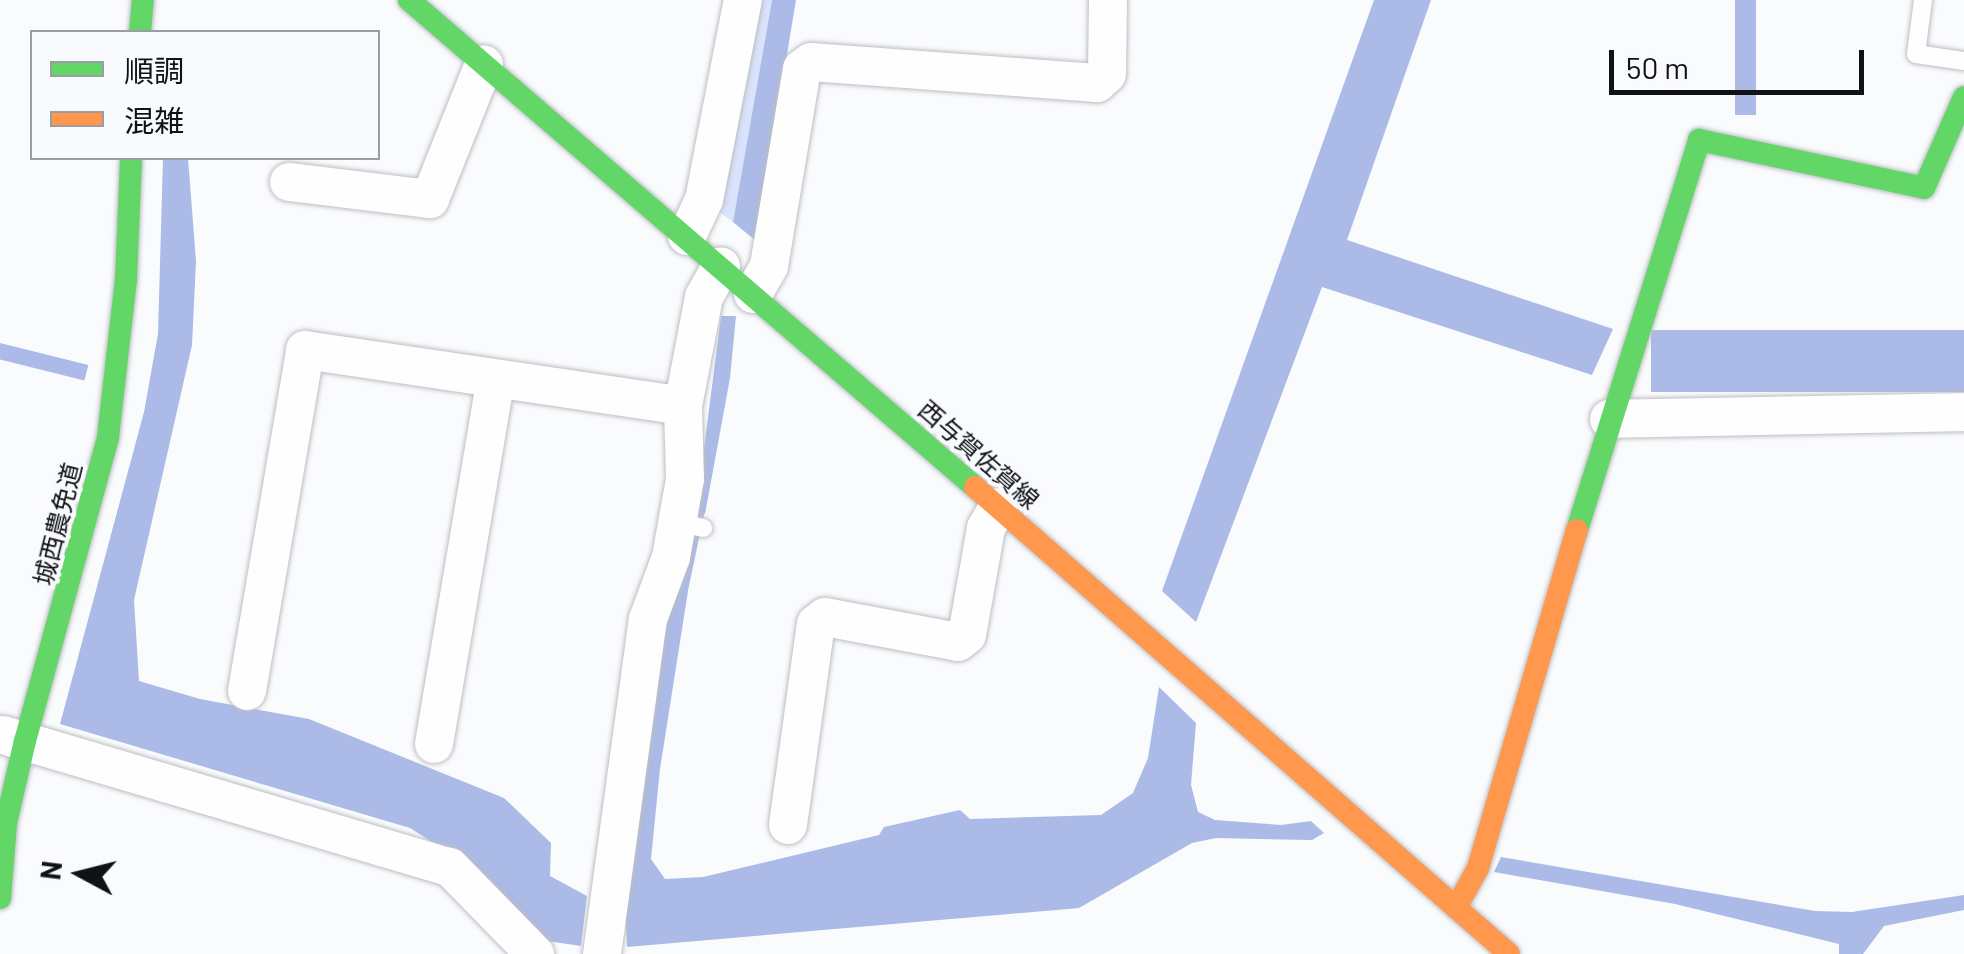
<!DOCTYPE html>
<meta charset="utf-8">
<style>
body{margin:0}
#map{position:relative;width:1964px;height:954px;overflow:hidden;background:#fafbfd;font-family:Barlow,"Noto Sans JP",sans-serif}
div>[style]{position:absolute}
.green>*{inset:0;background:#d9e3fc}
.water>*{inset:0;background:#abbae6;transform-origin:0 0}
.stream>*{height:10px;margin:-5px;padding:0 5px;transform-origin:5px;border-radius:5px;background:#abbae6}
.roads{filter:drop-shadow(0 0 2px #bcbec3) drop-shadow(0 0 2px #bcbec3)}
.lane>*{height:18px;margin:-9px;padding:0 9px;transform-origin:9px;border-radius:9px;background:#fefeff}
.street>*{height:38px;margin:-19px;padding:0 19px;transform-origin:19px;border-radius:19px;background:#fefeff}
.fast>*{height:22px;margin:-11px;padding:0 11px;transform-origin:11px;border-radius:11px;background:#63d668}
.slow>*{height:22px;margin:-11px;padding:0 11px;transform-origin:11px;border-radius:11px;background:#ff974d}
span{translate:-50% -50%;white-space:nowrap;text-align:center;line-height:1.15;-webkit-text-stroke:8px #f9fafe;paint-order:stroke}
.street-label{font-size:25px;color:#101218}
.legend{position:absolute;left:30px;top:30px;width:350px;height:130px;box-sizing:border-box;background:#f9fafe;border:2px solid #9c9da2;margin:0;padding:12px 18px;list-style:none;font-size:30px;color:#101218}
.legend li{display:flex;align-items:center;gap:20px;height:50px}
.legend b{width:50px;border:2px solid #9c9da2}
.north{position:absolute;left:30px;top:824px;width:100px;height:100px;-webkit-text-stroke:8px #f9fafe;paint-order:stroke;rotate:277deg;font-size:28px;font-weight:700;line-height:40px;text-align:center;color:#101218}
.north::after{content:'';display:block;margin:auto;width:35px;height:45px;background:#101218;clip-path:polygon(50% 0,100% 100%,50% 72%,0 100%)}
.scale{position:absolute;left:1609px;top:50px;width:255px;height:45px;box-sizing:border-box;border:5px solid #101218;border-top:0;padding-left:12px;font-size:30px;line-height:35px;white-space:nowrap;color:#101218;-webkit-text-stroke:8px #f9fafe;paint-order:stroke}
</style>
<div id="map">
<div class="green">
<i style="clip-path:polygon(755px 0,772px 0,733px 222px,713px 207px)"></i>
</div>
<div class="water">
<i style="clip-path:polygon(772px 0,796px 0,756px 241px,733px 222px)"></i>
<i style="clip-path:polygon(1374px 0,1431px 0,1347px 240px,1613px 329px,1592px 375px,1322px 287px,1196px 622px,1162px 591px)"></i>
<i style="left:1735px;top:0;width:21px;height:115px"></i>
<i style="clip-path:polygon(163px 158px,188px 158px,196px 261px,192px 345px,134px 600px,139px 681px,200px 699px,309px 719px,504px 798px,551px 843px,550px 876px,587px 896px,581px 946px,547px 941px,468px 865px,410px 828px,60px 724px,144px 412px,158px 334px)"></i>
<i style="clip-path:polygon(721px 316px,736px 316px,730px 378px,705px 514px,696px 511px)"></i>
<i style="left:1651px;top:330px;width:313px;height:62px"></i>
<i style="left:0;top:343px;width:91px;height:16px;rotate:14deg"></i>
<i style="clip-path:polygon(688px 591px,660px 769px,651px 859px,665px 879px,703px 877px,879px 835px,884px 827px,960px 810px,970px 819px,1101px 815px,1133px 793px,1148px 758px,1159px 687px,1196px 723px,1191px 785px,1198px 812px,1215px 820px,1281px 825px,1311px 821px,1324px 833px,1312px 840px,1216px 838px,1192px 843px,1079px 908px,627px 947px,624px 888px,666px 627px,676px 593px)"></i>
<i style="clip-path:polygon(1501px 857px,1815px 911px,1852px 912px,1964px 895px,1964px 910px,1884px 926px,1863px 954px,1839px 954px,1839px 944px,1675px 904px,1494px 872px)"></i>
</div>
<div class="stream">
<i style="left:680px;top:604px;width:102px;rotate:-78.1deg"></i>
</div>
<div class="roads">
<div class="lane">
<i style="left:1923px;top:0;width:54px;rotate:97.4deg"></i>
<i style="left:1916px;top:54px;width:49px;rotate:8.3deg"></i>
<i style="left:677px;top:522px;width:27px;rotate:13deg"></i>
</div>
<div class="street">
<i style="left:289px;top:182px;width:142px;rotate:6.9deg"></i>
<i style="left:430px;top:199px;width:145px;rotate:-68.2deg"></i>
<i style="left:687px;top:236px;width:40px;rotate:-65deg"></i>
<i style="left:704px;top:200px;width:204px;rotate:-79deg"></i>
<i style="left:753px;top:294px;width:32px;rotate:-60deg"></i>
<i style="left:769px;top:266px;width:200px;rotate:-80.5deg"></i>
<i style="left:802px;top:69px;width:11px;rotate:-38deg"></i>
<i style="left:811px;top:62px;width:287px;rotate:4.2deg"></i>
<i style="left:1097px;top:83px;width:13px;rotate:-42deg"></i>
<i style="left:1107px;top:74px;width:74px;rotate:-89.2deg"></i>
<i style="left:1609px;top:419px;width:355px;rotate:-1.1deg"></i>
<i style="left:247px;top:691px;width:346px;rotate:-80.3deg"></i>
<i style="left:305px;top:350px;width:382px;rotate:8.4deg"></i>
<i style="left:3px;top:735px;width:466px;rotate:16.5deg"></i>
<i style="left:450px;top:867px;width:122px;rotate:45.7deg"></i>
<i style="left:434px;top:744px;width:370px;rotate:-80.4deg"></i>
<i style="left:788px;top:825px;width:203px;rotate:-82.1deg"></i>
<i style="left:816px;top:624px;width:11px;rotate:-38deg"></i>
<i style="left:825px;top:617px;width:135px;rotate:10.6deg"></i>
<i style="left:958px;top:642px;width:11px;rotate:-38deg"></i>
<i style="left:967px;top:635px;width:109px;rotate:-79.9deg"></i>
<i style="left:986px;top:528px;width:24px;rotate:-60deg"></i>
<i style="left:602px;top:954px;width:338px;rotate:-82.2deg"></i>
<i style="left:648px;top:619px;width:66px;rotate:-69.6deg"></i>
<i style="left:671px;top:557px;width:79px;rotate:-79.8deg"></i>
<i style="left:685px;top:479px;width:73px;rotate:-91.6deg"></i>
<i style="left:683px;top:406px;width:111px;rotate:-79.1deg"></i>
<i style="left:704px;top:297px;width:35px;rotate:-61deg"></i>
</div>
<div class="fast">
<i style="left:409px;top:0;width:747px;rotate:40.71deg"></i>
<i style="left:140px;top:32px;width:32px;rotate:-85deg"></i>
<i style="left:1577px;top:530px;width:409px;rotate:-72.6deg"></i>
<i style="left:1699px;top:140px;width:230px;rotate:12deg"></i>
<i style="left:1924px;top:188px;width:99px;rotate:-66.3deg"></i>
<i style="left:0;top:898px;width:75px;rotate:-85.4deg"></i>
<i style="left:6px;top:823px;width:84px;rotate:-77deg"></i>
<i style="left:25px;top:741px;width:315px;rotate:-74.7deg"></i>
<i style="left:108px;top:437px;width:159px;rotate:-83.5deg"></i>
<i style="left:126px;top:279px;width:121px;rotate:-87.6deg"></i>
</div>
<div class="slow">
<i style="left:975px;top:487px;width:709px;rotate:41.17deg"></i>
<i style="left:1456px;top:908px;width:46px;rotate:-61.2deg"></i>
<i style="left:1478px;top:868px;width:352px;rotate:-73.7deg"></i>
</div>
</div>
<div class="street-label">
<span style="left:979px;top:454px;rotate:41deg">西与賀佐賀線</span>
<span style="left:57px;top:524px;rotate:-76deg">城西農免道</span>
</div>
<ul class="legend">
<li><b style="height:12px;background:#63d668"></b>順調</li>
<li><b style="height:12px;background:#ff974d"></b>混雑</li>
</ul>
<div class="north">N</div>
<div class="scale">50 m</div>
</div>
